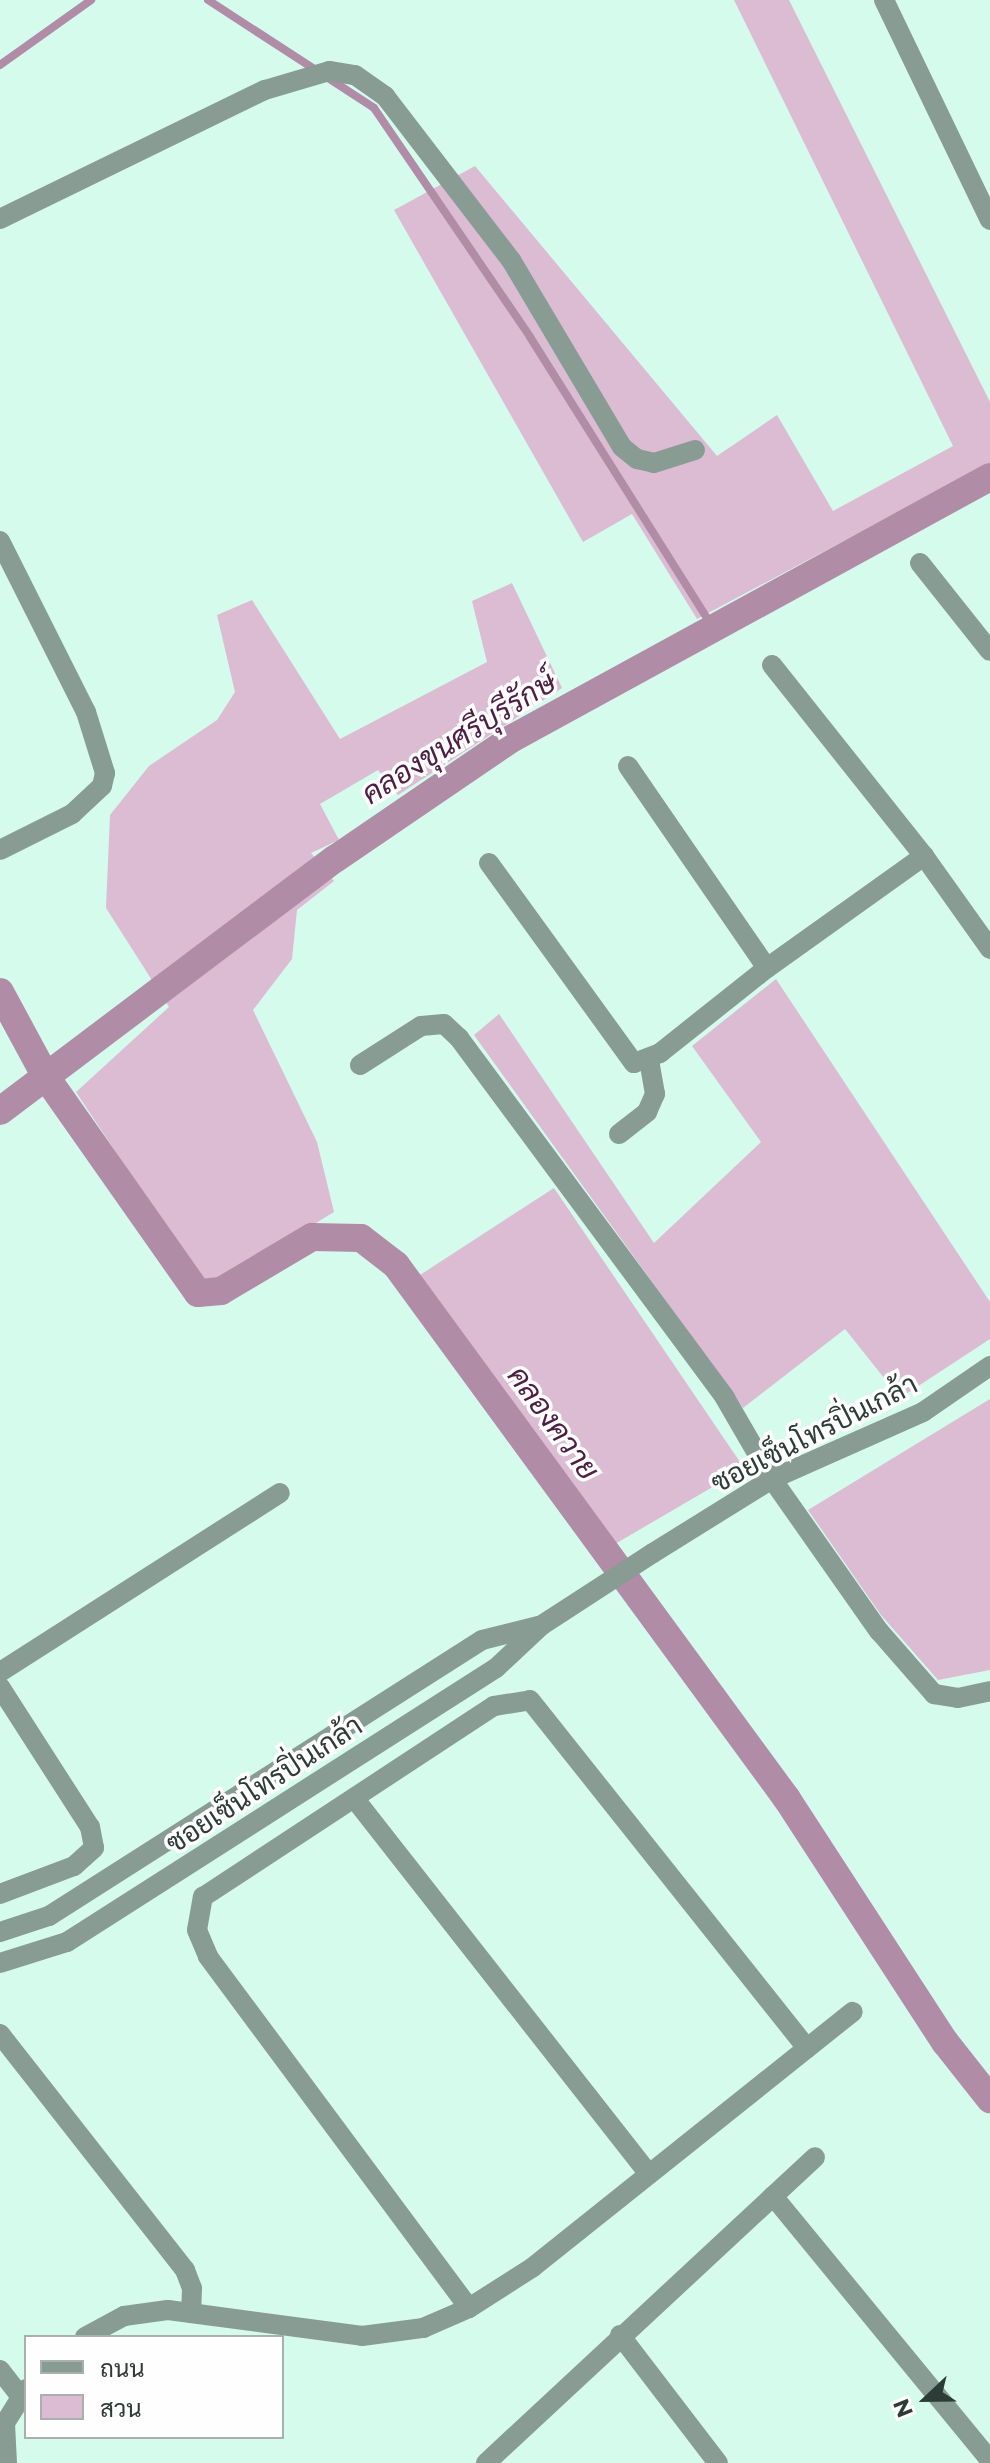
<!DOCTYPE html>
<meta charset="utf-8">
<style>
body{margin:0}
#map{position:relative;width:990px;height:2463px;overflow:hidden;background:#d5fbec;font-family:Montserrat,Sarabun,sans-serif}
div>[style]{position:absolute}
.green>*{inset:0;background:#dbbcd2}
.stream>*{height:8px;margin:-4px;padding:0 4px;transform-origin:4px;border-radius:4px;background:#b18ca7}
.canal>*{height:28px;margin:-14px;padding:0 14px;transform-origin:14px;border-radius:14px;background:#b18ca7}
.minor>*{height:20px;margin:-10px;padding:0 10px;transform-origin:10px;border-radius:10px;background:#889c94}
span{translate:-50% -50%;white-space:nowrap;text-align:center;line-height:1.15;-webkit-text-stroke:7px #fefefe;paint-order:stroke}
.street-label{font-size:28px;color:#2d3c36}
.water-label{font-size:30px;color:#4d1d43;font-style:italic}
.legend{position:absolute;left:24px;top:2335px;width:260px;height:104px;box-sizing:border-box;background:#fefefe;border:2px solid #aab0ae;margin:0;padding:10px 14px;list-style:none;font-size:24px;color:#2d3c36}
.legend li{display:flex;align-items:center;gap:16px;height:40px}
.legend b{width:40px;border:2px solid #aab0ae}
.north{position:absolute;left:886px;top:2359px;width:80px;height:80px;-webkit-text-stroke:6px #fefefe;paint-order:stroke;rotate:248deg;font-size:22px;font-weight:700;line-height:32px;text-align:center;color:#2d3c36}
.north::after{content:'';display:block;margin:auto;width:28px;height:36px;background:#2d3c36;clip-path:polygon(50% 0,100% 100%,50% 72%,0 100%)}
</style>
<div id="map">
<div class="green">
<i style="clip-path:polygon(734px 0,789px 0,990px 402px,990px 463px,697px 619px,632px 514px,583px 542px,394px 210px,475px 166px,717px 456px,777px 415px,833px 511px,953px 446px)"></i>
<i style="clip-path:polygon(512px 583px,562px 688px,398px 795px,378px 770px,320px 804px,339px 840px,311px 853px,334px 881px,297px 910px,292px 959px,253px 1010px,317px 1142px,334px 1212px,225px 1278px,199px 1278px,76px 1092px,169px 1007px,106px 908px,110px 815px,149px 766px,217px 720px,235px 692px,217px 615px,252px 600px,340px 739px,487px 662px,472px 601px)"></i>
<i style="clip-path:polygon(776px 979px,990px 1302px,990px 1339px,900px 1398px,845px 1329px,743px 1408px,474px 1035px,499px 1014px,654px 1243px,761px 1142px,692px 1046px)"></i>
<i style="clip-path:polygon(554px 1188px,740px 1462px,728px 1478px,615px 1544px,420px 1275px)"></i>
<i style="clip-path:polygon(990px 1399px,990px 1670px,938px 1680px,881px 1615px,808px 1510px)"></i>
</div>
<div class="stream">
<i style="left:208px;top:0;width:198px;rotate:33deg"></i>
<i style="left:374px;top:108px;width:277px;rotate:55.7deg"></i>
<i style="left:530px;top:337px;width:349px;rotate:57.8deg"></i>
<i style="left:0;top:65px;width:112px;rotate:-35.5deg"></i>
</div>
<div class="canal">
<i style="left:0;top:992px;width:97px;rotate:61.6deg"></i>
<i style="left:46px;top:1077px;width:264px;rotate:54.9deg"></i>
<i style="left:198px;top:1293px;width:23px;rotate:-5deg"></i>
<i style="left:221px;top:1291px;width:106px;rotate:-30.7deg"></i>
<i style="left:312px;top:1237px;width:49px;rotate:1.2deg"></i>
<i style="left:361px;top:1238px;width:44px;rotate:37.6deg"></i>
<i style="left:396px;top:1265px;width:662px;rotate:53.79deg"></i>
<i style="left:787px;top:1799px;width:290px;rotate:57deg"></i>
<i style="left:945px;top:2042px;width:73px;rotate:51.7deg"></i>
<i style="left:0;top:1111px;width:419px;rotate:-37deg"></i>
<i style="left:335px;top:859px;width:213px;rotate:-34.3deg"></i>
<i style="left:511px;top:739px;width:546px;rotate:-28.68deg"></i>
</div>
<div class="minor">
<i style="left:884px;top:0;width:244px;rotate:64.3deg"></i>
<i style="left:0;top:219px;width:295px;rotate:-26deg"></i>
<i style="left:265px;top:90px;width:67px;rotate:-16.5deg"></i>
<i style="left:329px;top:71px;width:26px;rotate:9deg"></i>
<i style="left:355px;top:75px;width:37px;rotate:35deg"></i>
<i style="left:385px;top:96px;width:207px;rotate:52.5deg"></i>
<i style="left:511px;top:260px;width:217px;rotate:59.3deg"></i>
<i style="left:622px;top:447px;width:19px;rotate:39deg"></i>
<i style="left:637px;top:459px;width:17px;rotate:13deg"></i>
<i style="left:654px;top:463px;width:43px;rotate:-17.6deg"></i>
<i style="left:0;top:541px;width:191px;rotate:63.3deg"></i>
<i style="left:86px;top:712px;width:64px;rotate:72.7deg"></i>
<i style="left:105px;top:773px;width:13px;rotate:103deg"></i>
<i style="left:102px;top:786px;width:41px;rotate:137deg"></i>
<i style="left:72px;top:814px;width:80px;rotate:153.4deg"></i>
<i style="left:920px;top:563px;width:112px;rotate:51.5deg"></i>
<i style="left:772px;top:665px;width:244px;rotate:51.5deg"></i>
<i style="left:924px;top:856px;width:114px;rotate:54.6deg"></i>
<i style="left:628px;top:766px;width:245px;rotate:55.5deg"></i>
<i style="left:489px;top:863px;width:247px;rotate:54.1deg"></i>
<i style="left:634px;top:1063px;width:28px;rotate:-21deg"></i>
<i style="left:660px;top:1053px;width:137px;rotate:-38.5deg"></i>
<i style="left:767px;top:968px;width:193px;rotate:-35.5deg"></i>
<i style="left:360px;top:1065px;width:72px;rotate:-32.6deg"></i>
<i style="left:421px;top:1026px;width:23px;rotate:-5deg"></i>
<i style="left:444px;top:1024px;width:21px;rotate:43deg"></i>
<i style="left:459px;top:1038px;width:448px;rotate:53.5deg"></i>
<i style="left:725px;top:1398px;width:94px;rotate:59.9deg"></i>
<i style="left:772px;top:1479px;width:186px;rotate:54.9deg"></i>
<i style="left:879px;top:1631px;width:84px;rotate:48.9deg"></i>
<i style="left:934px;top:1694px;width:24px;rotate:9deg"></i>
<i style="left:958px;top:1698px;width:33px;rotate:-12deg"></i>
<i style="left:619px;top:1134px;width:36px;rotate:-38deg"></i>
<i style="left:647px;top:1112px;width:20px;rotate:-66deg"></i>
<i style="left:655px;top:1094px;width:34px;rotate:-100deg"></i>
<i style="left:0;top:1672px;width:332px;rotate:-32.6deg"></i>
<i style="left:0;top:1687px;width:166px;rotate:57.3deg"></i>
<i style="left:90px;top:1827px;width:21px;rotate:79deg"></i>
<i style="left:94px;top:1848px;width:27px;rotate:138deg"></i>
<i style="left:74px;top:1866px;width:79px;rotate:159.3deg"></i>
<i style="left:354px;top:1798px;width:478px;rotate:51.9deg"></i>
<i style="left:0;top:1932px;width:52px;rotate:-18.1deg"></i>
<i style="left:49px;top:1916px;width:513px;rotate:-32.51deg"></i>
<i style="left:482px;top:1640px;width:58px;rotate:-14deg"></i>
<i style="left:0;top:1963px;width:70px;rotate:-17.4deg"></i>
<i style="left:67px;top:1942px;width:509px;rotate:-32.57deg"></i>
<i style="left:496px;top:1668px;width:63px;rotate:-43.1deg"></i>
<i style="left:542px;top:1625px;width:132px;rotate:-33deg"></i>
<i style="left:653px;top:1553px;width:140px;rotate:-31.9deg"></i>
<i style="left:772px;top:1479px;width:165px;rotate:-23.9deg"></i>
<i style="left:923px;top:1412px;width:81px;rotate:-34.5deg"></i>
<i style="left:0;top:2034px;width:300px;rotate:51.9deg"></i>
<i style="left:185px;top:2270px;width:19px;rotate:69deg"></i>
<i style="left:192px;top:2288px;width:25px;rotate:92deg"></i>
<i style="left:773px;top:2196px;width:342px;rotate:50.6deg"></i>
<i style="left:469px;top:2308px;width:438px;rotate:-126.6deg"></i>
<i style="left:208px;top:1956px;width:28px;rotate:-113deg"></i>
<i style="left:197px;top:1930px;width:34px;rotate:-80deg"></i>
<i style="left:203px;top:1897px;width:348px;rotate:-33.3deg"></i>
<i style="left:494px;top:1706px;width:36px;rotate:-9deg"></i>
<i style="left:530px;top:1700px;width:445px;rotate:51.5deg"></i>
<i style="left:620px;top:2335px;width:161px;rotate:52.6deg"></i>
<i style="left:85px;top:2337px;width:44px;rotate:-28.3deg"></i>
<i style="left:124px;top:2316px;width:44px;rotate:-7.8deg"></i>
<i style="left:168px;top:2310px;width:196px;rotate:7.6deg"></i>
<i style="left:362px;top:2336px;width:62px;rotate:-7.5deg"></i>
<i style="left:423px;top:2328px;width:50px;rotate:-23.5deg"></i>
<i style="left:469px;top:2308px;width:76px;rotate:-32.6deg"></i>
<i style="left:533px;top:2267px;width:409px;rotate:-38.6deg"></i>
<i style="left:0;top:2370px;width:34px;rotate:52deg"></i>
<i style="left:7px;top:2463px;width:40px;rotate:-92.9deg"></i>
<i style="left:5px;top:2423px;width:40px;rotate:-58deg"></i>
<i style="left:486px;top:2463px;width:449px;rotate:-42.9deg"></i>
</div>
<div class="street-label">
<span style="left:814px;top:1433px;rotate:-27deg">ซอยเซ็นโทรปิ่นเกล้า</span>
<span style="left:264px;top:1784px;rotate:-33deg">ซอยเซ็นโทรปิ่นเกล้า</span>
</div>
<div class="water-label">
<span style="left:459px;top:738px;rotate:-32deg">คลองขุนศรีบุรีรักษ์</span>
<span style="left:553px;top:1423px;rotate:54deg">คลองควาย</span>
</div>
<ul class="legend">
<li><b style="height:10px;background:#889c94"></b>ถนน</li>
<li><b style="height:22px;background:#dbbcd2"></b>สวน</li>
</ul>
<div class="north">N</div>
</div>
